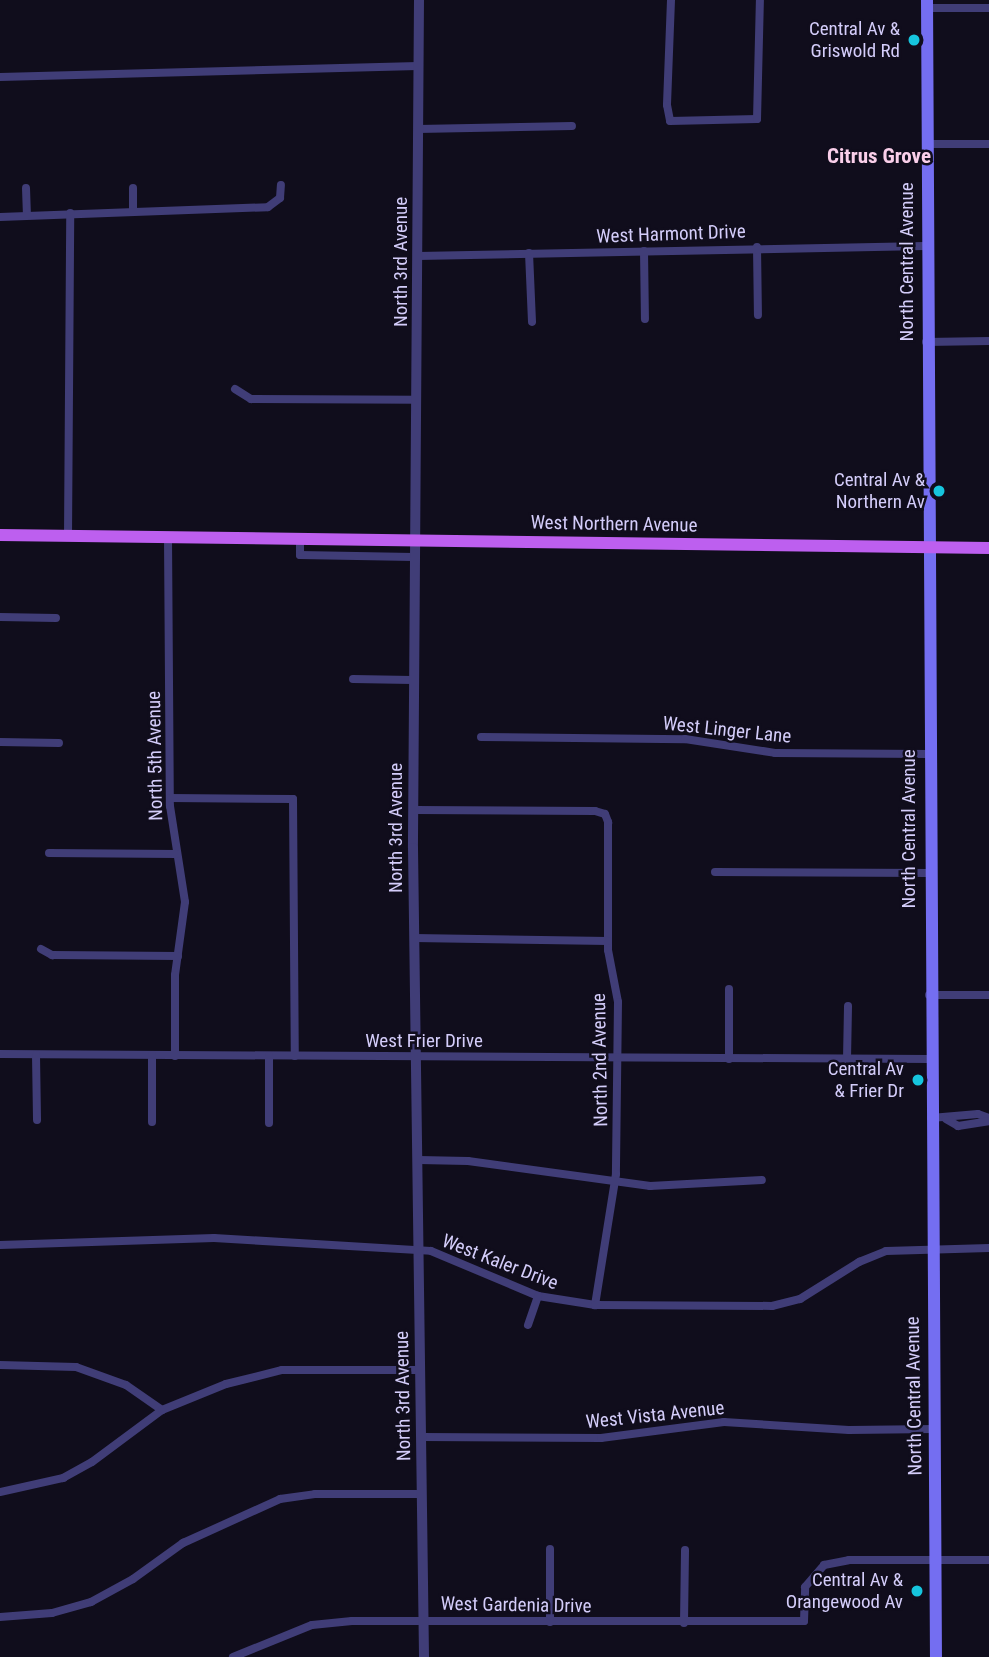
<!DOCTYPE html>
<style>
body{margin:0}
#map{position:relative;width:989px;height:1657px;overflow:hidden;background:#100d1c;font-family:"Roboto Condensed",sans-serif}
div>[style]{position:absolute}
.minor>*{height:8px;margin:-4px;padding:0 4px;transform-origin:4px;border-radius:4px;background:#403d77}
.tertiary>*{height:10px;margin:-5px;padding:0 5px;transform-origin:5px;border-radius:5px;background:#403d77}
.secondary>*{height:12px;margin:-6px;padding:0 6px;transform-origin:6px;border-radius:6px;background:#746ef1}
.primary>*{height:12px;margin:-6px;padding:0 6px;transform-origin:6px;border-radius:6px;background:#bd5fef}
.dots>*{width:19px;height:19px;translate:-50% -50%;box-sizing:border-box;border:4px solid #100d1c;border-radius:50%}
span{translate:-50% -50%;white-space:nowrap;text-align:center;line-height:1.15;-webkit-text-stroke:5px #100d1c;paint-order:stroke}
.poi-label{font-size:19px;color:#d4cdfa}
.right{translate:-100% -50%;text-align:right}
.street-label{font-size:19px;color:#d4cdfa}
.neighbourhood-label{font-size:21px;color:#facfea;font-weight:700}
</style>
<div id="map">
<div class="minor">
<i style="left:671px;top:0;width:105px;rotate:92.2deg"></i>
<i style="left:667px;top:105px;width:16px;rotate:79deg"></i>
<i style="left:670px;top:121px;width:87px;rotate:-1.3deg"></i>
<i style="left:757px;top:119px;width:119px;rotate:-88.6deg"></i>
<i style="left:927px;top:8px;width:62px"></i>
<i style="left:0;top:77px;width:418px;rotate:-1.5deg"></i>
<i style="left:418px;top:129px;width:154px;rotate:-1.1deg"></i>
<i style="left:926px;top:144px;width:63px"></i>
<i style="left:26px;top:188px;width:27px;rotate:88deg"></i>
<i style="left:133px;top:188px;width:23px;rotate:90deg"></i>
<i style="left:0;top:217px;width:268px;rotate:-2.1deg"></i>
<i style="left:268px;top:207px;width:15px;rotate:-37deg"></i>
<i style="left:280px;top:198px;width:13px;rotate:-86deg"></i>
<i style="left:757px;top:247px;width:68px;rotate:89.2deg"></i>
<i style="left:644px;top:251px;width:68px;rotate:89.2deg"></i>
<i style="left:529px;top:253px;width:69px;rotate:87.5deg"></i>
<i style="left:418px;top:256px;width:507px;rotate:-1.13deg"></i>
<i style="left:926px;top:342px;width:63px;rotate:-0.9deg"></i>
<i style="left:235px;top:389px;width:19px;rotate:32deg"></i>
<i style="left:251px;top:399px;width:166px;rotate:0.3deg"></i>
<i style="left:68px;top:536px;width:323px;rotate:-89.6deg"></i>
<i style="left:168px;top:538px;width:268px;rotate:89.6deg"></i>
<i style="left:170px;top:806px;width:97px;rotate:81.1deg"></i>
<i style="left:185px;top:902px;width:74px;rotate:97.8deg"></i>
<i style="left:175px;top:975px;width:81px;rotate:90deg"></i>
<i style="left:300px;top:539px;width:16px;rotate:90deg"></i>
<i style="left:300px;top:555px;width:113px;rotate:1deg"></i>
<i style="left:0;top:617px;width:56px;rotate:1deg"></i>
<i style="left:353px;top:679px;width:59px;rotate:1deg"></i>
<i style="left:481px;top:737px;width:204px;rotate:0.6deg"></i>
<i style="left:685px;top:739px;width:91px;rotate:8.8deg"></i>
<i style="left:775px;top:753px;width:153px;rotate:0.4deg"></i>
<i style="left:0;top:742px;width:59px;rotate:1deg"></i>
<i style="left:170px;top:798px;width:123px;rotate:0.5deg"></i>
<i style="left:293px;top:799px;width:257px;rotate:89.6deg"></i>
<i style="left:415px;top:810px;width:180px;rotate:0.3deg"></i>
<i style="left:595px;top:811px;width:10px;rotate:17deg"></i>
<i style="left:605px;top:814px;width:9px;rotate:69deg"></i>
<i style="left:608px;top:822px;width:128px;rotate:90deg"></i>
<i style="left:608px;top:950px;width:53px;rotate:79.1deg"></i>
<i style="left:618px;top:1002px;width:172px;rotate:90.7deg"></i>
<i style="left:616px;top:1174px;width:133px;rotate:99.1deg"></i>
<i style="left:49px;top:853px;width:128px;rotate:0.4deg"></i>
<i style="left:715px;top:872px;width:214px;rotate:0.3deg"></i>
<i style="left:414px;top:938px;width:194px;rotate:0.9deg"></i>
<i style="left:41px;top:949px;width:13px;rotate:29deg"></i>
<i style="left:52px;top:955px;width:126px;rotate:0.5deg"></i>
<i style="left:929px;top:995px;width:60px"></i>
<i style="left:0;top:1054px;width:930px;rotate:0.31deg"></i>
<i style="left:36px;top:1055px;width:65px;rotate:89.1deg"></i>
<i style="left:269px;top:1056px;width:67px;rotate:90deg"></i>
<i style="left:729px;top:1059px;width:70px;rotate:-90deg"></i>
<i style="left:847px;top:1059px;width:53px;rotate:-88.9deg"></i>
<i style="left:931px;top:1118px;width:47px;rotate:-4.9deg"></i>
<i style="left:978px;top:1114px;width:12px;rotate:20deg"></i>
<i style="left:946px;top:1119px;width:14px;rotate:30deg"></i>
<i style="left:958px;top:1126px;width:31px;rotate:-9deg"></i>
<i style="left:152px;top:1122px;width:67px;rotate:-90deg"></i>
<i style="left:419px;top:1160px;width:49px;rotate:1.2deg"></i>
<i style="left:468px;top:1161px;width:184px;rotate:7.8deg"></i>
<i style="left:650px;top:1186px;width:112px;rotate:-3.1deg"></i>
<i style="left:0;top:1245px;width:214px;rotate:-1.9deg"></i>
<i style="left:214px;top:1238px;width:217px;rotate:3.4deg"></i>
<i style="left:431px;top:1251px;width:116px;rotate:22.8deg"></i>
<i style="left:538px;top:1296px;width:58px;rotate:9deg"></i>
<i style="left:595px;top:1305px;width:177px;rotate:0.3deg"></i>
<i style="left:772px;top:1306px;width:29px;rotate:-14deg"></i>
<i style="left:800px;top:1299px;width:70px;rotate:-32.1deg"></i>
<i style="left:859px;top:1262px;width:29px;rotate:-22deg"></i>
<i style="left:886px;top:1251px;width:103px;rotate:-1.7deg"></i>
<i style="left:528px;top:1325px;width:31px;rotate:-71deg"></i>
<i style="left:0;top:1365px;width:76px;rotate:1.5deg"></i>
<i style="left:76px;top:1367px;width:53px;rotate:19.8deg"></i>
<i style="left:126px;top:1385px;width:44px;rotate:34.8deg"></i>
<i style="left:422px;top:1437px;width:179px;rotate:0.3deg"></i>
<i style="left:601px;top:1438px;width:124px;rotate:-7.4deg"></i>
<i style="left:724px;top:1422px;width:125px;rotate:3.7deg"></i>
<i style="left:849px;top:1430px;width:85px;rotate:-0.7deg"></i>
<i style="left:0;top:1492px;width:65px;rotate:-12.5deg"></i>
<i style="left:63px;top:1478px;width:33px;rotate:-29deg"></i>
<i style="left:92px;top:1462px;width:87px;rotate:-36.6deg"></i>
<i style="left:162px;top:1410px;width:69px;rotate:-22.1deg"></i>
<i style="left:226px;top:1384px;width:58px;rotate:-14deg"></i>
<i style="left:282px;top:1370px;width:139px"></i>
<i style="left:0;top:1617px;width:52px;rotate:-4.4deg"></i>
<i style="left:52px;top:1613px;width:41px;rotate:-15.8deg"></i>
<i style="left:91px;top:1602px;width:48px;rotate:-28.7deg"></i>
<i style="left:133px;top:1579px;width:62px;rotate:-35.8deg"></i>
<i style="left:183px;top:1543px;width:107px;rotate:-24.4deg"></i>
<i style="left:280px;top:1499px;width:35px;rotate:-8deg"></i>
<i style="left:315px;top:1494px;width:106px"></i>
<i style="left:550px;top:1622px;width:73px;rotate:-90deg"></i>
<i style="left:684px;top:1623px;width:73px;rotate:-89.2deg"></i>
<i style="left:233px;top:1657px;width:85px;rotate:-22.1deg"></i>
<i style="left:312px;top:1625px;width:40px;rotate:-5.7deg"></i>
<i style="left:352px;top:1621px;width:452px"></i>
<i style="left:804px;top:1621px;width:34px;rotate:-88deg"></i>
<i style="left:805px;top:1587px;width:29px;rotate:-49deg"></i>
<i style="left:824px;top:1565px;width:25px;rotate:-11deg"></i>
<i style="left:849px;top:1560px;width:140px"></i>
</div>
<div class="tertiary">
<i style="left:419px;top:0;width:848px;rotate:90.41deg"></i>
<i style="left:413px;top:848px;width:809px;rotate:89.22deg"></i>
</div>
<div class="secondary">
<i style="left:927px;top:0;width:1657px;rotate:89.69deg"></i>
</div>
<div class="primary">
<i style="left:0;top:535px;width:989px;rotate:0.75deg"></i>
</div>
<div class="dots">
<i style="left:914px;top:40px;background:#16c5de"></i>
<i style="left:939px;top:491px;background:#16c5de"></i>
<i style="left:918px;top:1080px;background:#16c5de"></i>
<i style="left:917px;top:1591px;background:#16c5de"></i>
</div>
<div class="poi-label">
<span class="right" style="left:900px;top:40px">Central Av &amp;<br>Griswold Rd</span>
<span class="right" style="left:925px;top:491px">Central Av &amp;<br>Northern Av</span>
<span class="right" style="left:904px;top:1080px">Central Av<br>&amp; Frier Dr</span>
<span class="right" style="left:903px;top:1591px">Central Av &amp;<br>Orangewood Av</span>
</div>
<div class="street-label">
<span style="left:671px;top:234px;rotate:-2deg">West Harmont Drive</span>
<span style="left:401px;top:262px;rotate:-90deg">North 3rd Avenue</span>
<span style="left:907px;top:262px;rotate:-90deg">North Central Avenue</span>
<span style="left:614px;top:524px;rotate:1deg">West Northern Avenue</span>
<span style="left:727px;top:730px;rotate:6deg">West Linger Lane</span>
<span style="left:155px;top:756px;rotate:-91deg">North 5th Avenue</span>
<span style="left:396px;top:828px;rotate:-90deg">North 3rd Avenue</span>
<span style="left:909px;top:829px;rotate:-90deg">North Central Avenue</span>
<span style="left:424px;top:1041px">West Frier Drive</span>
<span style="left:600px;top:1060px;rotate:-91deg">North 2nd Avenue</span>
<span style="left:500px;top:1262px;rotate:21deg">West Kaler Drive</span>
<span style="left:403px;top:1396px;rotate:-91deg">North 3rd Avenue</span>
<span style="left:914px;top:1396px;rotate:-91deg">North Central Avenue</span>
<span style="left:655px;top:1415px;rotate:-6deg">West Vista Avenue</span>
<span style="left:516px;top:1605px;rotate:1deg">West Gardenia Drive</span>
</div>
<div class="neighbourhood-label">
<span style="left:879px;top:156px">Citrus Grove</span>
</div>
</div>
